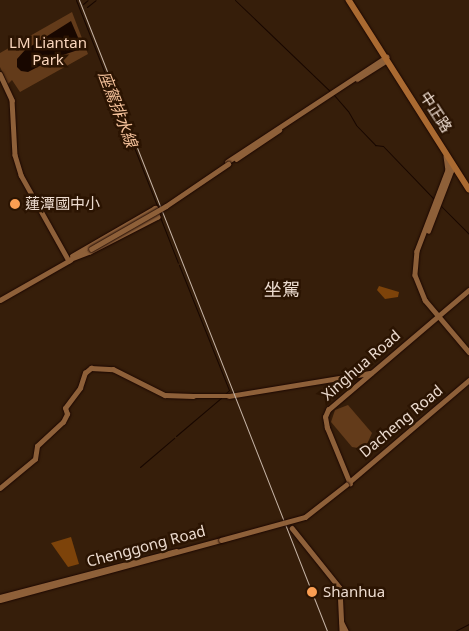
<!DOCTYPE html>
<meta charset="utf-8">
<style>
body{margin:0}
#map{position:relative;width:469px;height:631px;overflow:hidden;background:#361e0a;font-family:"Noto Sans","Noto Sans TC",sans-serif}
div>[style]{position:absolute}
.green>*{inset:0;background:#633b1a}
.forest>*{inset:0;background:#7d430a}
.water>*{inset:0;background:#180700}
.stream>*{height:1px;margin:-0.5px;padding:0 0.5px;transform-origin:0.5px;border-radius:0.5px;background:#180700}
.roads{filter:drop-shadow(0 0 1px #1c0700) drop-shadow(0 0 1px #1c0700)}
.secondary>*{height:4.5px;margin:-2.25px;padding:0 2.25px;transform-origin:2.25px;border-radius:2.25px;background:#8e6039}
.primary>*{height:5.5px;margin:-2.75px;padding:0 2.75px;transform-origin:2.75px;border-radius:2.75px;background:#aa6a31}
.rail>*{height:1px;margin:-0.5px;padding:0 0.5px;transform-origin:0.5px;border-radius:0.5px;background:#c5b3a5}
.bridges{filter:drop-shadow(0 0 1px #1c0700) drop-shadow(0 0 1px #1c0700)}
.secondary-bridge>*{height:4.5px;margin:-2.25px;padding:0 2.25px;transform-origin:2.25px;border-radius:2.25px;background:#8e6039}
.dots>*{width:14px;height:14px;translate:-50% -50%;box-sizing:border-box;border:2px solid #2b1402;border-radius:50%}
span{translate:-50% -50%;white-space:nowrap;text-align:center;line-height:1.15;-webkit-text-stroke:5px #2b1402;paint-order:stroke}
.park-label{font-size:15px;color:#fbd7be}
.street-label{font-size:15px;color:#ecdbcf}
.poi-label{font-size:15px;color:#ecdbcf}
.left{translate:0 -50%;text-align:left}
.water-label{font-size:16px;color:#f5c19a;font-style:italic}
.quarter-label{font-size:18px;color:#ecdbcf}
</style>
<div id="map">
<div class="green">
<i style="clip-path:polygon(72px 12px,88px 54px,20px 92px,12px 80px,8px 84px,0 67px,0 53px)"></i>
<i style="clip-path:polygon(348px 405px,372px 433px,367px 444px,358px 448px,352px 447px,331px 422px,335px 410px)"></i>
</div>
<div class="forest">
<i style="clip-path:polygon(379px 286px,399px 292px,398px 297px,385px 299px,377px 290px)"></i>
<i style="clip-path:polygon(71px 537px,79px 564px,68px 567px,51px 543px)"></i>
</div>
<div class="water">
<i style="clip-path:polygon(71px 21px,80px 42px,78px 50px,57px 57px,28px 72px,21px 71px,17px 67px,17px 59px,25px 50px)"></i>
</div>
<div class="stream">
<i style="left:76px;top:0;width:221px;rotate:68.5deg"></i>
<i style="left:235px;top:0;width:133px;rotate:43.8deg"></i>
<i style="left:83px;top:4px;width:6px;rotate:-39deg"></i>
<i style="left:87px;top:7px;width:11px;rotate:-38deg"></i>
<i style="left:334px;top:95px;width:21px;rotate:49deg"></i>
<i style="left:348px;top:111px;width:16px;rotate:60deg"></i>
<i style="left:356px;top:125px;width:28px;rotate:46deg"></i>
<i style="left:375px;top:145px;width:8px;rotate:7deg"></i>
<i style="left:383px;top:146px;width:75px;rotate:46.1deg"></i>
<i style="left:440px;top:205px;width:41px;rotate:45deg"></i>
<i style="left:160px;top:217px;width:49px;rotate:68.6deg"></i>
<i style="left:179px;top:265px;width:135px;rotate:68.2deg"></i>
<i style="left:229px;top:390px;width:6px;rotate:135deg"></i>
<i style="left:176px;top:436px;width:59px;rotate:-40.2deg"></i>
<i style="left:140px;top:467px;width:45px;rotate:-40.5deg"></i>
<i style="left:455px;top:631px;width:16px;rotate:-27deg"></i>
</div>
<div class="roads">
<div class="secondary">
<i style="left:0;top:74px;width:29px;rotate:65deg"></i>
<i style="left:12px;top:100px;width:55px;rotate:86.9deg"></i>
<i style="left:15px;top:155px;width:21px;rotate:73deg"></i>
<i style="left:21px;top:175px;width:98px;rotate:60.8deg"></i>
<i style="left:357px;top:79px;width:34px;rotate:-32deg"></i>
<i style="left:446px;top:156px;width:14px;rotate:82deg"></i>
<i style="left:448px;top:170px;width:87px;rotate:110.9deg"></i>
<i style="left:417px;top:251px;width:24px;rotate:95deg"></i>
<i style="left:415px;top:275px;width:27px;rotate:68deg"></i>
<i style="left:425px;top:300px;width:68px;rotate:49.8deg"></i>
<i style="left:236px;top:159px;width:52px;rotate:-34deg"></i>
<i style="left:227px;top:162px;width:191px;rotate:-33.4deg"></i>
<i style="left:428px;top:231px;width:64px;rotate:-69deg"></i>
<i style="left:451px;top:171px;width:10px;rotate:-96deg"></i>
<i style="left:72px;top:256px;width:96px;rotate:-30deg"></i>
<i style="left:155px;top:208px;width:9px;rotate:72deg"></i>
<i style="left:158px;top:217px;width:76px;rotate:152.8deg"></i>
<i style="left:90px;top:252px;width:19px;rotate:159deg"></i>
<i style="left:0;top:300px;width:81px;rotate:-29.7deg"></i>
<i style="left:347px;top:484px;width:160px;rotate:-40.4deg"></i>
<i style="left:350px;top:484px;width:61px;rotate:-112.3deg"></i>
<i style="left:327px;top:428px;width:11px;rotate:-100deg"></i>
<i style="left:325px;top:417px;width:8px;rotate:-67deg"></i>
<i style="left:328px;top:410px;width:185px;rotate:-40.4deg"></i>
<i style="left:0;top:488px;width:45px;rotate:-39.6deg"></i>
<i style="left:35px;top:459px;width:13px;rotate:-81deg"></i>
<i style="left:37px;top:446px;width:35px;rotate:-43deg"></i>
<i style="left:63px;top:422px;width:9px;rotate:-63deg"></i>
<i style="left:67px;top:414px;width:6px;rotate:-108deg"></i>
<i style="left:65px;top:408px;width:25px;rotate:-53deg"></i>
<i style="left:80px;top:388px;width:16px;rotate:-72deg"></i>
<i style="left:85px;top:373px;width:8px;rotate:-40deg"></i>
<i style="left:91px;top:368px;width:22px;rotate:3deg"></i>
<i style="left:113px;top:369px;width:58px;rotate:26.6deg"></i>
<i style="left:165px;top:395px;width:28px;rotate:2deg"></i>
<i style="left:193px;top:396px;width:36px"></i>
<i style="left:229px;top:396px;width:143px;rotate:-9.3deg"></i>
<i style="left:292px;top:528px;width:77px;rotate:51.3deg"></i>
<i style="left:340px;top:588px;width:43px;rotate:87.3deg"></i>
<i style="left:0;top:597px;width:182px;rotate:-14.6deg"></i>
<i style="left:0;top:600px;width:229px;rotate:-15.2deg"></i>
<i style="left:342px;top:623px;width:9px;rotate:63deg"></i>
</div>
<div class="primary">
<i style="left:349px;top:0;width:224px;rotate:57.6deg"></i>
</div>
</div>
<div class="rail">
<i style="left:79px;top:0;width:678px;rotate:68.54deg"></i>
</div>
<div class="bridges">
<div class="secondary-bridge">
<i style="left:91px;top:249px;width:86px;rotate:-29.8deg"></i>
<i style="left:166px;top:206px;width:75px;rotate:-34.1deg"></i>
<i style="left:221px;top:540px;width:87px;rotate:-15.3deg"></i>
<i style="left:305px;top:517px;width:52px;rotate:-38deg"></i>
</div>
</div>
<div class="dots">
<i style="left:15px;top:204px;background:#fb9e52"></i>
<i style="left:312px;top:592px;background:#fb9e52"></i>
</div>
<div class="park-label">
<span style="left:48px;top:51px">LM Liantan<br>Park</span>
</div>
<div class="street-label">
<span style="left:436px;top:112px;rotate:57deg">中正路</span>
<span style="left:361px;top:365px;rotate:-41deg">Xinghua Road</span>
<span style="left:401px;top:421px;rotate:-40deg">Dacheng Road</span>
<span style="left:146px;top:546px;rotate:-15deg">Chenggong Road</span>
</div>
<div class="poi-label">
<span class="left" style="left:25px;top:204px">蓮潭國中小</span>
<span class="left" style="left:323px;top:592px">Shanhua</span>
</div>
<div class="water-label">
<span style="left:118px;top:109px;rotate:69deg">座駕排水線</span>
</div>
<div class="quarter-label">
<span style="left:282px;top:289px">坐駕</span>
</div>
</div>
